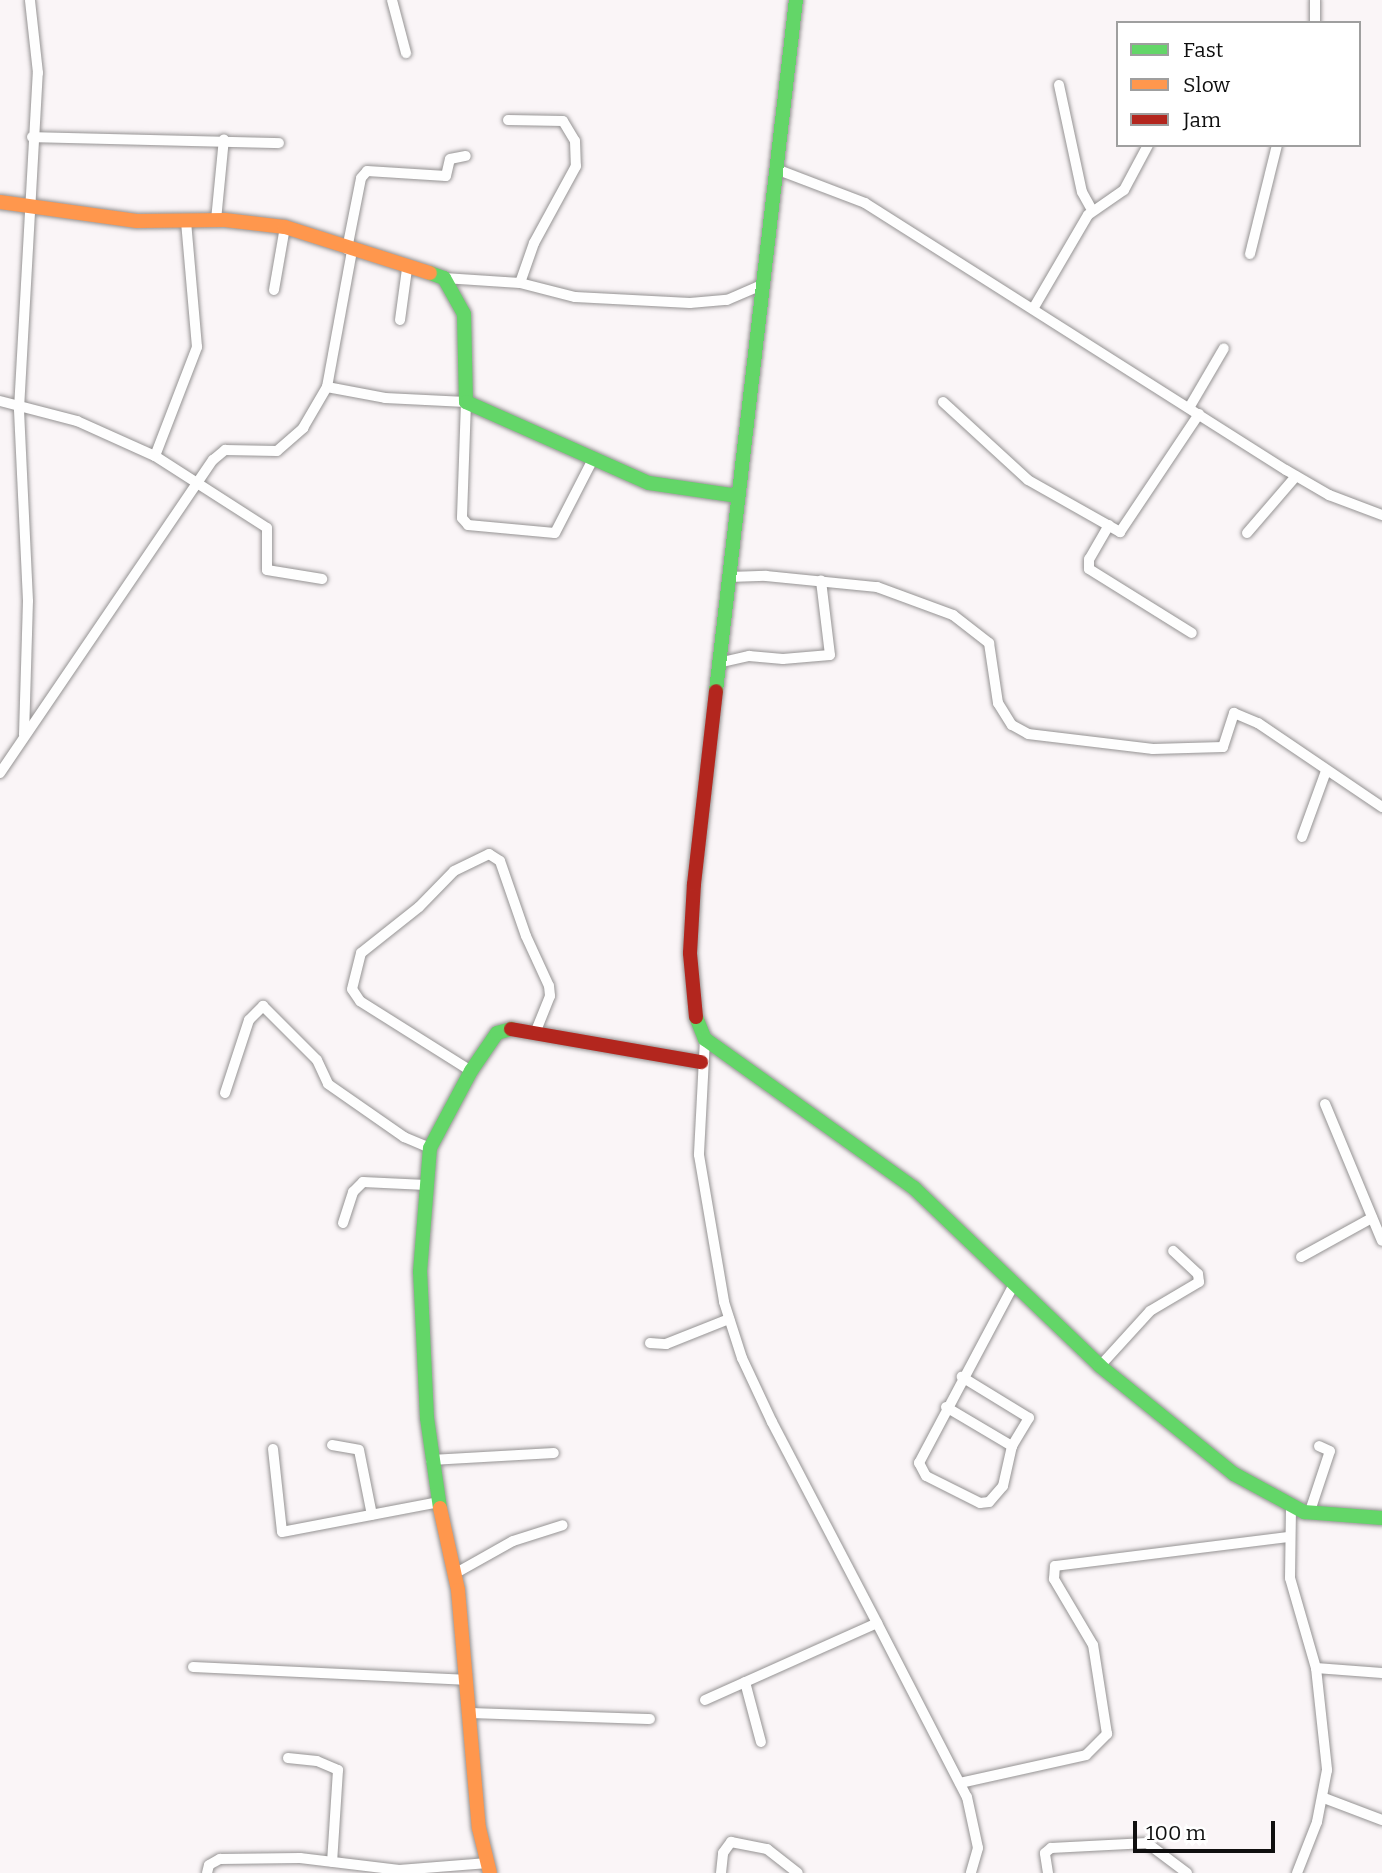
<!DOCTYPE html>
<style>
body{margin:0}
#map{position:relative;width:1382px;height:1873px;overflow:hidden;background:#faf5f7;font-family:Bitter,serif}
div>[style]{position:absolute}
.roads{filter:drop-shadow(0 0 2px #959393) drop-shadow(0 0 2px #959393)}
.street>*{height:10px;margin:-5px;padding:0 5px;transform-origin:5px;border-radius:5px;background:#fefefe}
.fast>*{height:14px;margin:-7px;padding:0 7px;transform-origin:7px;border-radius:7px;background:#63d668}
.slow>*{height:14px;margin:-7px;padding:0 7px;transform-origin:7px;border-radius:7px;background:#ff974d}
.jam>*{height:14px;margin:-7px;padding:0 7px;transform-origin:7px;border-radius:7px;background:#b3261e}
span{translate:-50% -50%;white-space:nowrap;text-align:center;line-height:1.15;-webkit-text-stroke:7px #fff;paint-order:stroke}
.legend{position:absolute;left:1116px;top:21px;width:245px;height:126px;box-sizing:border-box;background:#fff;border:2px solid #9f9f9f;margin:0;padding:9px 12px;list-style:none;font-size:21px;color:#0f0f0f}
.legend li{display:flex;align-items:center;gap:14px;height:35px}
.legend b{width:35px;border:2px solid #9f9f9f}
.scale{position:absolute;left:1133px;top:1821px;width:142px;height:32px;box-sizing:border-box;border:4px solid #0f0f0f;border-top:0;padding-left:9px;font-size:21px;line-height:24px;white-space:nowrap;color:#0f0f0f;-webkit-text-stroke:5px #fff;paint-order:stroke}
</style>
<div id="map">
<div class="roads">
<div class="street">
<i style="left:392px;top:0;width:55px;rotate:75.2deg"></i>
<i style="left:1315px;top:23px;width:23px;rotate:-90deg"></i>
<i style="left:1059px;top:85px;width:109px;rotate:77.9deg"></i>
<i style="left:1082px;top:192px;width:21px;rotate:61deg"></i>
<i style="left:508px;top:120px;width:55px;rotate:1deg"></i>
<i style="left:563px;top:121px;width:23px;rotate:59deg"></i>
<i style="left:575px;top:141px;width:25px;rotate:88deg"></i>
<i style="left:576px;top:166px;width:88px;rotate:118.6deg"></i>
<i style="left:534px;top:243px;width:42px;rotate:109.3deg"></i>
<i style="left:32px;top:137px;width:247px;rotate:1.4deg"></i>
<i style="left:776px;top:169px;width:95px;rotate:20.9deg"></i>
<i style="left:865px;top:203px;width:499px;rotate:32.4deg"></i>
<i style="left:1286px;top:470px;width:50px;rotate:30.2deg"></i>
<i style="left:1329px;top:495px;width:57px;rotate:20.7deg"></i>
<i style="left:216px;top:220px;width:81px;rotate:-84.4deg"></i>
<i style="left:347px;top:249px;width:72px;rotate:-78.8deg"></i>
<i style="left:361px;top:178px;width:9px;rotate:-49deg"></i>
<i style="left:367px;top:171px;width:79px;rotate:3.6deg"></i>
<i style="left:446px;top:176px;width:17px;rotate:-77deg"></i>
<i style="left:450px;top:159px;width:16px;rotate:-11deg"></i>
<i style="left:1250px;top:254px;width:112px;rotate:-76.1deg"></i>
<i style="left:444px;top:278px;width:76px;rotate:3.8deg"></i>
<i style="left:520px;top:283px;width:57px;rotate:14.3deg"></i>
<i style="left:575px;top:297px;width:115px;rotate:3deg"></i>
<i style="left:690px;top:303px;width:37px;rotate:-5deg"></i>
<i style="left:727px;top:300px;width:40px;rotate:-23.4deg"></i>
<i style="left:274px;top:290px;width:64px;rotate:-80.1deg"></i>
<i style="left:1033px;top:309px;width:109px;rotate:-59.7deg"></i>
<i style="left:1088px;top:215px;width:44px;rotate:-34.8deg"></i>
<i style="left:1124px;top:190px;width:51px;rotate:-61.9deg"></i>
<i style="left:400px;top:320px;width:51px;rotate:-82.2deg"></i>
<i style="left:327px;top:387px;width:59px;rotate:10.7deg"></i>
<i style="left:385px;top:398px;width:81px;rotate:2.8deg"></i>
<i style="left:466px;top:402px;width:116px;rotate:92deg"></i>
<i style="left:462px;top:518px;width:9px;rotate:49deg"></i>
<i style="left:468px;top:525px;width:87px;rotate:5.3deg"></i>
<i style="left:555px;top:533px;width:81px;rotate:-62.8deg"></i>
<i style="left:0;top:401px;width:80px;rotate:14.6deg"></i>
<i style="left:77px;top:421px;width:85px;rotate:24.2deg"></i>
<i style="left:155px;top:456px;width:133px;rotate:32.7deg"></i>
<i style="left:267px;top:528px;width:42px;rotate:90deg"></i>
<i style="left:267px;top:570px;width:56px;rotate:9.3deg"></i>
<i style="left:943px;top:402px;width:115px;rotate:42.5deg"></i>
<i style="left:1028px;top:480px;width:106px;rotate:29.5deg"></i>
<i style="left:1120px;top:532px;width:142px;rotate:-56.2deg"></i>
<i style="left:1189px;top:408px;width:69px;rotate:-59.7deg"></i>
<i style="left:155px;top:456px;width:117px;rotate:-68.9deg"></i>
<i style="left:197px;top:347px;width:126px;rotate:-95deg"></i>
<i style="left:1109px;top:525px;width:39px;rotate:120deg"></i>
<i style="left:1089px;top:559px;width:10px;rotate:90deg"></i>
<i style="left:1089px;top:569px;width:121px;rotate:31.9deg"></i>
<i style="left:1247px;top:533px;width:75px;rotate:-49.3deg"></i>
<i style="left:729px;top:577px;width:37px;rotate:-2deg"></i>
<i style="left:766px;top:576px;width:112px;rotate:5.7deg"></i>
<i style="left:877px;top:587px;width:81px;rotate:20.2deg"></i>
<i style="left:953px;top:615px;width:46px;rotate:37.9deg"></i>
<i style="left:989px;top:643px;width:61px;rotate:81.5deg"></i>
<i style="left:998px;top:703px;width:26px;rotate:58deg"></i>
<i style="left:1012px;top:725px;width:18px;rotate:29deg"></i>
<i style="left:1028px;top:734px;width:126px;rotate:6.8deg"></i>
<i style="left:1153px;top:749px;width:70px;rotate:-1.6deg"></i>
<i style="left:1223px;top:747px;width:36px;rotate:-72deg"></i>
<i style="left:1234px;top:713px;width:26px;rotate:23deg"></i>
<i style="left:1258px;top:723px;width:150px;rotate:34.1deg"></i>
<i style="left:718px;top:663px;width:32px;rotate:-13deg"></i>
<i style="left:749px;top:656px;width:34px;rotate:5deg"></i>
<i style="left:783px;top:659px;width:47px;rotate:-4.9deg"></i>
<i style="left:830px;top:655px;width:75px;rotate:-96.9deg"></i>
<i style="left:24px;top:735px;width:134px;rotate:-88.3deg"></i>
<i style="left:28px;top:601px;width:192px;rotate:-92.7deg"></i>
<i style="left:19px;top:409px;width:337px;rotate:-86.8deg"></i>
<i style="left:38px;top:73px;width:73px;rotate:-96.3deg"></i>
<i style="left:0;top:773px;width:379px;rotate:-55.8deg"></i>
<i style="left:213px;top:460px;width:16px;rotate:-40deg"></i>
<i style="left:225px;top:450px;width:52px;rotate:1.1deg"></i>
<i style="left:277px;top:451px;width:35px;rotate:-41deg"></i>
<i style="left:303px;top:428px;width:48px;rotate:-59.7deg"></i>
<i style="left:327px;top:387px;width:138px;rotate:-79.6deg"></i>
<i style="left:1302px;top:837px;width:70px;rotate:-70deg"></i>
<i style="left:705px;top:1039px;width:116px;rotate:93deg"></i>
<i style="left:699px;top:1155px;width:149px;rotate:80.3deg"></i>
<i style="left:724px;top:1302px;width:59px;rotate:72.2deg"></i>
<i style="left:742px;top:1358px;width:71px;rotate:64.9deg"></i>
<i style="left:772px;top:1422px;width:227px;rotate:62.4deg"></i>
<i style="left:471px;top:1071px;width:131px;rotate:-147.8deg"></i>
<i style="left:360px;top:1001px;width:14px;rotate:-124deg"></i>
<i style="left:352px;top:989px;width:37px;rotate:-76deg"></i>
<i style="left:361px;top:953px;width:74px;rotate:-38.4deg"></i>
<i style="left:419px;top:907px;width:50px;rotate:-45.8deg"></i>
<i style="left:454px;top:871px;width:39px;rotate:-26deg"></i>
<i style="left:489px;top:854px;width:13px;rotate:32deg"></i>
<i style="left:500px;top:861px;width:79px;rotate:70.9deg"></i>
<i style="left:526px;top:936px;width:55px;rotate:65.3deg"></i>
<i style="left:549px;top:986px;width:10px;rotate:84deg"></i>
<i style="left:550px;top:996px;width:40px;rotate:112deg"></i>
<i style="left:225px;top:1093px;width:77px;rotate:-71.8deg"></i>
<i style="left:249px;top:1020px;width:20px;rotate:-45deg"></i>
<i style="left:263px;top:1006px;width:76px;rotate:45deg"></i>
<i style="left:317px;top:1060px;width:26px;rotate:65deg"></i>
<i style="left:328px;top:1084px;width:93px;rotate:34.9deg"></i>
<i style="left:404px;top:1137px;width:28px;rotate:23deg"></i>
<i style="left:1325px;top:1104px;width:148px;rotate:67.4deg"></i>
<i style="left:343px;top:1223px;width:33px;rotate:-72deg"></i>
<i style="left:353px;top:1192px;width:14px;rotate:-45deg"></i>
<i style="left:363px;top:1182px;width:63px;rotate:2.7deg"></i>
<i style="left:1301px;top:1257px;width:81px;rotate:-28.8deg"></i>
<i style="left:650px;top:1343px;width:16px;rotate:4deg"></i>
<i style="left:666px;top:1344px;width:68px;rotate:-21.6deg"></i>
<i style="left:1100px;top:1366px;width:74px;rotate:-47.7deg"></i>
<i style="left:1150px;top:1311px;width:57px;rotate:-30.6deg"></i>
<i style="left:1199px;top:1282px;width:8px;rotate:-97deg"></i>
<i style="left:1198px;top:1274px;width:34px;rotate:-137deg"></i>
<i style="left:946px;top:1407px;width:77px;rotate:30.6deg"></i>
<i style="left:1012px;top:1446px;width:33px;rotate:-59deg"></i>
<i style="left:1029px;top:1418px;width:79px;rotate:-148.5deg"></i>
<i style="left:332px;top:1445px;width:27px;rotate:10deg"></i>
<i style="left:359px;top:1450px;width:66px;rotate:78.7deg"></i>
<i style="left:1012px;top:1446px;width:41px;rotate:102.7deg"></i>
<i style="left:1003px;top:1486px;width:21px;rotate:131deg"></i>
<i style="left:989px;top:1502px;width:9px;rotate:174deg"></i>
<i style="left:980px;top:1503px;width:60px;rotate:-153.4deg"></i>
<i style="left:926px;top:1476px;width:15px;rotate:-118deg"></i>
<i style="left:919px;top:1463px;width:203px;rotate:-62deg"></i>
<i style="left:273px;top:1449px;width:83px;rotate:83.8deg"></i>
<i style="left:282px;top:1532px;width:160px;rotate:-10.8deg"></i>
<i style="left:431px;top:1460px;width:123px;rotate:-3.3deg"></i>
<i style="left:1291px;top:1507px;width:71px;rotate:90.8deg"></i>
<i style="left:1290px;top:1578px;width:94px;rotate:73.9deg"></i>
<i style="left:1316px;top:1668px;width:103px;rotate:83.8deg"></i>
<i style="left:1327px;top:1770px;width:53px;rotate:100.9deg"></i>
<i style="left:1317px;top:1822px;width:55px;rotate:111.4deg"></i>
<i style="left:1309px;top:1514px;width:66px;rotate:-71.6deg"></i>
<i style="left:1330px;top:1451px;width:12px;rotate:-156deg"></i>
<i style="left:456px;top:1573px;width:65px;rotate:-29.3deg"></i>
<i style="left:513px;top:1541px;width:52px;rotate:-17.7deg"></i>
<i style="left:193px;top:1667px;width:272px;rotate:2.7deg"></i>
<i style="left:1316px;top:1668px;width:66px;rotate:4.3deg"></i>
<i style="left:745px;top:1682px;width:62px;rotate:75.1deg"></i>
<i style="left:705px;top:1700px;width:188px;rotate:-24.1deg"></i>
<i style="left:877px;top:1623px;width:196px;rotate:62.7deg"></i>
<i style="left:967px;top:1797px;width:52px;rotate:77.8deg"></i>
<i style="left:978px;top:1848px;width:26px;rotate:106deg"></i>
<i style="left:468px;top:1713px;width:182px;rotate:1.9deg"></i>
<i style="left:288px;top:1758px;width:29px;rotate:6deg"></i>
<i style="left:317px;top:1761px;width:23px;rotate:23deg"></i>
<i style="left:338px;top:1770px;width:92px;rotate:93.7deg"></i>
<i style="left:960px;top:1783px;width:129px;rotate:-12.5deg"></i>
<i style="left:1086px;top:1755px;width:30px;rotate:-45deg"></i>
<i style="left:1107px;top:1734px;width:90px;rotate:-98.9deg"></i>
<i style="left:1093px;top:1645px;width:77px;rotate:-120.6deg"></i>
<i style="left:1054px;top:1579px;width:13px;rotate:-86deg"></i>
<i style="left:1055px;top:1566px;width:236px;rotate:-7.1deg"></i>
<i style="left:1324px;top:1798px;width:62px;rotate:20.8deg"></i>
<i style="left:207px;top:1873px;width:8px;rotate:-76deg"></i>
<i style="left:209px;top:1865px;width:13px;rotate:-29deg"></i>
<i style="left:220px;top:1859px;width:80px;rotate:-0.7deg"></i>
<i style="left:300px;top:1858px;width:100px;rotate:6.9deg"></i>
<i style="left:399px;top:1870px;width:89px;rotate:-4.5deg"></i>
<i style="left:721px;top:1873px;width:20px;rotate:-84deg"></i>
<i style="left:723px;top:1853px;width:14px;rotate:-54deg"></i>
<i style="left:731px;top:1842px;width:37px;rotate:11deg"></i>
<i style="left:767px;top:1849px;width:39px;rotate:38deg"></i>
<i style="left:1048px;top:1873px;width:20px;rotate:-99deg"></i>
<i style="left:1045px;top:1853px;width:8px;rotate:-40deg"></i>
<i style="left:1051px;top:1848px;width:96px;rotate:-3deg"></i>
<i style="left:1147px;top:1843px;width:50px;rotate:36.9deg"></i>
</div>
<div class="fast">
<i style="left:430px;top:273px;width:15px;rotate:20deg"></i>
<i style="left:444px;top:278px;width:41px;rotate:60.9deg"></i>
<i style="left:464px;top:314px;width:88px;rotate:88.7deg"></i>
<i style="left:466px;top:402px;width:200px;rotate:23.9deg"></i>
<i style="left:649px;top:483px;width:90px;rotate:8.3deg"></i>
<i style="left:716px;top:691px;width:696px;rotate:-83.4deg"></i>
<i style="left:696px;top:1017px;width:24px;rotate:68deg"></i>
<i style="left:705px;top:1039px;width:257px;rotate:35.5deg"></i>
<i style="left:914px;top:1188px;width:257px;rotate:43.7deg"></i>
<i style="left:1100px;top:1366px;width:172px;rotate:38.9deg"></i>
<i style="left:1234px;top:1474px;width:80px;rotate:28.5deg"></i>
<i style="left:1304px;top:1512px;width:78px;rotate:4.4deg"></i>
<i style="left:440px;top:1508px;width:91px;rotate:-98.2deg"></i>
<i style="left:427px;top:1418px;width:146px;rotate:-92.7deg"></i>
<i style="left:420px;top:1272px;width:124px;rotate:-85.4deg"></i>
<i style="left:430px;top:1148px;width:87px;rotate:-62deg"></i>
<i style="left:471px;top:1071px;width:46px;rotate:-55.6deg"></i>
<i style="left:497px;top:1033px;width:15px;rotate:-16deg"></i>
</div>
<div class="slow">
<i style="left:0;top:202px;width:138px;rotate:7.9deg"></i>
<i style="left:137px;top:221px;width:88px;rotate:-0.7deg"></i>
<i style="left:225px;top:220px;width:60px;rotate:6.7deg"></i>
<i style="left:285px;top:227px;width:152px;rotate:17.6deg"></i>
<i style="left:440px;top:1508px;width:84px;rotate:77.6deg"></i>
<i style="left:458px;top:1590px;width:239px;rotate:85deg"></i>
<i style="left:479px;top:1828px;width:46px;rotate:76.3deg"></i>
</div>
<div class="jam">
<i style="left:696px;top:1017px;width:64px;rotate:-95.4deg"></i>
<i style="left:690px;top:953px;width:69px;rotate:-86.7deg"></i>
<i style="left:694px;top:884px;width:194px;rotate:-83.5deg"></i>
<i style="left:511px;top:1029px;width:193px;rotate:9.9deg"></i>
</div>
</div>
<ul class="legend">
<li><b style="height:9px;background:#63d668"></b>Fast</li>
<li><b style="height:9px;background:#ff974d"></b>Slow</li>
<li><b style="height:9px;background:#b3261e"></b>Jam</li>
</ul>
<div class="scale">100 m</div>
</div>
